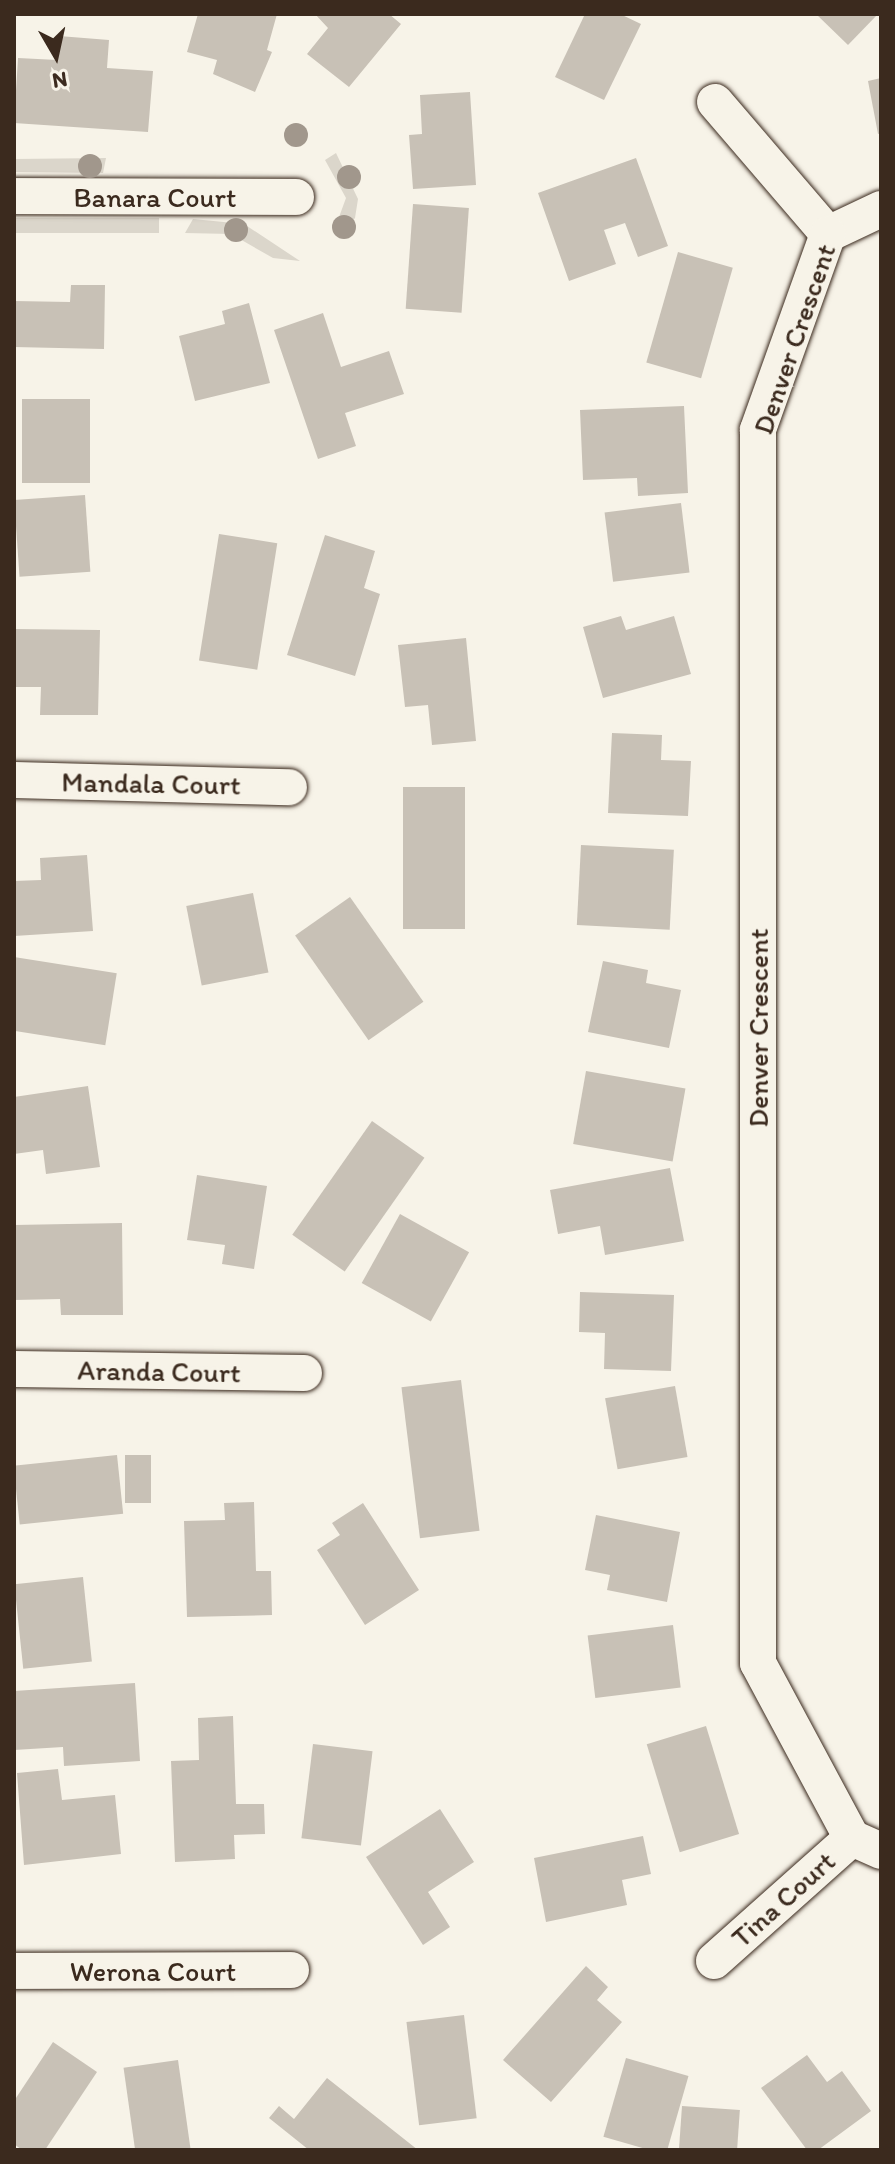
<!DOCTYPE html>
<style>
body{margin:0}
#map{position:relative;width:895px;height:2164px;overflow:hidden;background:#f7f3e8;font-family:Itim,sans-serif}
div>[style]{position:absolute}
.green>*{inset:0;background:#dbd6cb;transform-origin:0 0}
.building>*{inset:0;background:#c8c1b6;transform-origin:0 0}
.roads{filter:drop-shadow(0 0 2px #3b2a1e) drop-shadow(0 0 2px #3b2a1e)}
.minor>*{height:36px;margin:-18px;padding:0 18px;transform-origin:18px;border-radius:18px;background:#f7f3e8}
.trees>*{width:24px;height:24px;margin:-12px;border-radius:50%;background:#a1978c}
span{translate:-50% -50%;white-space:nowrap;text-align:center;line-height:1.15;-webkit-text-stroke:6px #f7f3e8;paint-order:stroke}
.street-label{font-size:28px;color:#3b2a1e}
.frame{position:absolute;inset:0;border:16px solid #3b2a1e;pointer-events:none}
.north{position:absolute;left:16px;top:16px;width:80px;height:80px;-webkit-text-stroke:6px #f7f3e8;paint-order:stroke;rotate:171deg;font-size:22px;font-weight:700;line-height:32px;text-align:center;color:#3b2a1e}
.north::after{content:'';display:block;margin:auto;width:28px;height:36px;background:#3b2a1e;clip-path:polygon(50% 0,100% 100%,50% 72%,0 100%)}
</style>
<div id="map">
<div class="green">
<i style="clip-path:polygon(336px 153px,358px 199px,355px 218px,340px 237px,335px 228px,346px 198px,325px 160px)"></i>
<i style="clip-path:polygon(106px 158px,103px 173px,14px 172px,14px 159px)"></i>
<i style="left:14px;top:218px;width:145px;height:15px"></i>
<i style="clip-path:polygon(193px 219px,244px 224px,300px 261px,273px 258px,231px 234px,185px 233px)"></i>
</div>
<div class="building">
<i style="clip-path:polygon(198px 14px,277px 14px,267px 50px,272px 52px,255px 92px,213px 74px,217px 60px,187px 52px)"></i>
<i style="clip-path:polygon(315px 14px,389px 14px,401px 24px,349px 87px,307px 54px,328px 28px)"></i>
<i style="clip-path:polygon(585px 14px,620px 14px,641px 24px,604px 100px,555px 77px)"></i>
<i style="clip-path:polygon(816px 14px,878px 14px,848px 45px)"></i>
<i style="clip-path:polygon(59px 36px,109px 40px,107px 68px,153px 71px,148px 132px,14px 123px,18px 58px,57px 60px)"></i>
<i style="clip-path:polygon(881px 78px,881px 133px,878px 134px,868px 81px)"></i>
<i style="clip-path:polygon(470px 92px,476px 185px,413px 189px,409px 135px,422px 134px,420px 95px)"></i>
<i style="clip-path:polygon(636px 158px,668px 246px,638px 257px,625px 223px,604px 230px,616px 264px,569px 281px,538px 193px)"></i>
<i style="left:413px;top:204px;width:56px;height:105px;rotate:4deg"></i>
<i style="left:678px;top:252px;width:57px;height:115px;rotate:16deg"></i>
<i style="clip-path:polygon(71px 285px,105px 285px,104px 349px,14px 347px,14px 301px,70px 302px)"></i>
<i style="clip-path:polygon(249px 303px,270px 383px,195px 401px,179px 336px,225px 324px,222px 311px)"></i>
<i style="clip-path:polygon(323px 313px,341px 367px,389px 351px,404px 394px,345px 413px,356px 446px,318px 459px,274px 330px)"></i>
<i style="left:22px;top:399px;width:68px;height:84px"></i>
<i style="clip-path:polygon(684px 406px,688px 493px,638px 496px,637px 478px,583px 480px,580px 410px)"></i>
<i style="left:85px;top:495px;width:77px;height:71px;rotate:86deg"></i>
<i style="left:681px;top:503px;width:70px;height:77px;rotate:83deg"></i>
<i style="left:219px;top:534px;width:59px;height:128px;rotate:9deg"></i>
<i style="clip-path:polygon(325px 535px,375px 551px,364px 588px,380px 594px,355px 676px,287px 655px)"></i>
<i style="clip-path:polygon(621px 616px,626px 630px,674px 616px,691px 674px,603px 698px,583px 627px)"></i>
<i style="clip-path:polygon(14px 629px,100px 630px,98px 715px,40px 715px,41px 687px,14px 687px)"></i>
<i style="clip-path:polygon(466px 638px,476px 741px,432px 745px,428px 705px,405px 707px,398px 645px)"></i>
<i style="clip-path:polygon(612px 733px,662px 735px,661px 760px,691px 761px,688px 816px,608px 813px)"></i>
<i style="left:403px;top:787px;width:62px;height:142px"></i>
<i style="left:581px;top:845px;width:93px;height:80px;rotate:3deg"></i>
<i style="clip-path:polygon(87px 855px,93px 931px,14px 936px,14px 881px,41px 880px,40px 858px)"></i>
<i style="left:253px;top:893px;width:81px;height:68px;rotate:79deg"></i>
<i style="left:350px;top:897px;width:128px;height:67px;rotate:55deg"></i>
<i style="left:14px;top:957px;width:104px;height:73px;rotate:9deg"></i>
<i style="clip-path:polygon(603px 961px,648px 970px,646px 983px,681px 990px,669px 1048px,588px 1032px)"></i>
<i style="left:586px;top:1071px;width:101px;height:74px;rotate:10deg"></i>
<i style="clip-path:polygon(88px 1086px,100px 1167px,46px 1174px,43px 1150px,14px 1154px,14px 1097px)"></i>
<i style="left:372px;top:1121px;width:64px;height:139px;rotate:35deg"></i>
<i style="clip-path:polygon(670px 1168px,684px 1241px,605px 1255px,600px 1226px,558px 1234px,550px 1190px)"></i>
<i style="clip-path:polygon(197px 1175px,267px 1186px,254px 1269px,222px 1264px,225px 1245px,187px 1240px)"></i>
<i style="left:400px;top:1214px;width:79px;height:79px;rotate:29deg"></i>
<i style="clip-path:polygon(122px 1223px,123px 1315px,61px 1315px,60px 1299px,14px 1300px,14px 1225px)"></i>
<i style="clip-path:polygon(580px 1292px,674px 1295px,671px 1371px,604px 1369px,605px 1333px,579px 1332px)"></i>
<i style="left:461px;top:1380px;width:152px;height:60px;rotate:83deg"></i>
<i style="left:675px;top:1386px;width:72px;height:71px;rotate:80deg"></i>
<i style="left:117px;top:1455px;width:59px;height:104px;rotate:84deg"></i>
<i style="left:125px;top:1455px;width:26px;height:48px"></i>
<i style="clip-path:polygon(254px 1502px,256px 1571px,271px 1571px,272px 1615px,187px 1617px,184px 1521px,225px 1520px,224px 1503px)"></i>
<i style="clip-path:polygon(363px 1503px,419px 1590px,365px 1625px,317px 1550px,340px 1535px,332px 1523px)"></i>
<i style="clip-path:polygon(596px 1515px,680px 1532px,667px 1602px,607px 1590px,610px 1575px,585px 1570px)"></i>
<i style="left:83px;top:1577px;width:85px;height:69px;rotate:84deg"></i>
<i style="left:673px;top:1625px;width:63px;height:86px;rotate:83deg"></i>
<i style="clip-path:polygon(135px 1683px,140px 1761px,64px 1766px,63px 1747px,14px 1750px,14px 1691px)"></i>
<i style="clip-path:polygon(233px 1716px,236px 1804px,264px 1804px,265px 1834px,234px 1835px,235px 1859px,175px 1862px,171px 1761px,199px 1760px,198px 1718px)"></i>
<i style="left:706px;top:1726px;width:113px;height:62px;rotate:73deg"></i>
<i style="left:313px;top:1744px;width:60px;height:95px;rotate:7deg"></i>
<i style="clip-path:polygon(58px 1769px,62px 1800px,115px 1795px,121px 1854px,24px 1865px,17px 1773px)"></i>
<i style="clip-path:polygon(440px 1809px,474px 1862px,428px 1892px,450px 1927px,423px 1945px,366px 1857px)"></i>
<i style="clip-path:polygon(643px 1836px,651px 1874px,622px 1880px,627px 1905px,546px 1922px,534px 1858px)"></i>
<i style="clip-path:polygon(586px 1966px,608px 1987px,597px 2000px,622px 2022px,551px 2102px,503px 2060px)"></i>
<i style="left:464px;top:2015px;width:104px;height:58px;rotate:83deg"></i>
<i style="clip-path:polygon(53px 2042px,97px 2072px,45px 2150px,22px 2150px,14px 2144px,14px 2101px)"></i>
<i style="clip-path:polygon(807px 2055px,827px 2082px,842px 2071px,871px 2111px,818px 2150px,807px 2150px,761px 2088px)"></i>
<i style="left:626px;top:2058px;width:65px;height:82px;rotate:16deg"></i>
<i style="left:178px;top:2060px;width:91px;height:55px;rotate:82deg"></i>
<i style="clip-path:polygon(327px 2078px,418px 2150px,309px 2150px,269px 2118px,279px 2106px,294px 2119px)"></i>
<i style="left:682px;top:2106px;width:58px;height:44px;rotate:4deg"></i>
</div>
<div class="roads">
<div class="minor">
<i style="left:715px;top:102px;width:174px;rotate:49.4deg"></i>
<i style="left:14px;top:196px;width:282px;rotate:0.2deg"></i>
<i style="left:881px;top:209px;width:59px;rotate:154.7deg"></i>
<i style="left:828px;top:234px;width:208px;rotate:109.7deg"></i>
<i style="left:758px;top:430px;width:1233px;rotate:90deg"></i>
<i style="left:758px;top:1663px;width:199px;rotate:61.8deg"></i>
<i style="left:852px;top:1838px;width:32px;rotate:24deg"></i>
<i style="left:14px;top:780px;width:275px;rotate:1.5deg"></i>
<i style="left:14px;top:1369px;width:290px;rotate:0.8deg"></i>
<i style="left:714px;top:1961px;width:185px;rotate:-41.7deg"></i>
<i style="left:14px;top:1971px;width:277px;rotate:-0.2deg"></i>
</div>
</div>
<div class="trees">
<i style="left:296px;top:135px"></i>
<i style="left:90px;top:166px"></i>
<i style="left:349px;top:177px"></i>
<i style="left:344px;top:227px"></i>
<i style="left:236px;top:230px"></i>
</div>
<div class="street-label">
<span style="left:155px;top:197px">Banara Court</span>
<span style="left:794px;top:339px;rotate:-71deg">Denver Crescent</span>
<span style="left:151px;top:783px;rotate:1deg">Mandala Court</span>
<span style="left:758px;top:1028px;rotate:-90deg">Denver Crescent</span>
<span style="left:159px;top:1371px;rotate:1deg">Aranda Court</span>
<span style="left:783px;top:1899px;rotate:-42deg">Tina Court</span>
<span style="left:153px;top:1971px">Werona Court</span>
</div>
<div class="frame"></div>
<div class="north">N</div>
</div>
